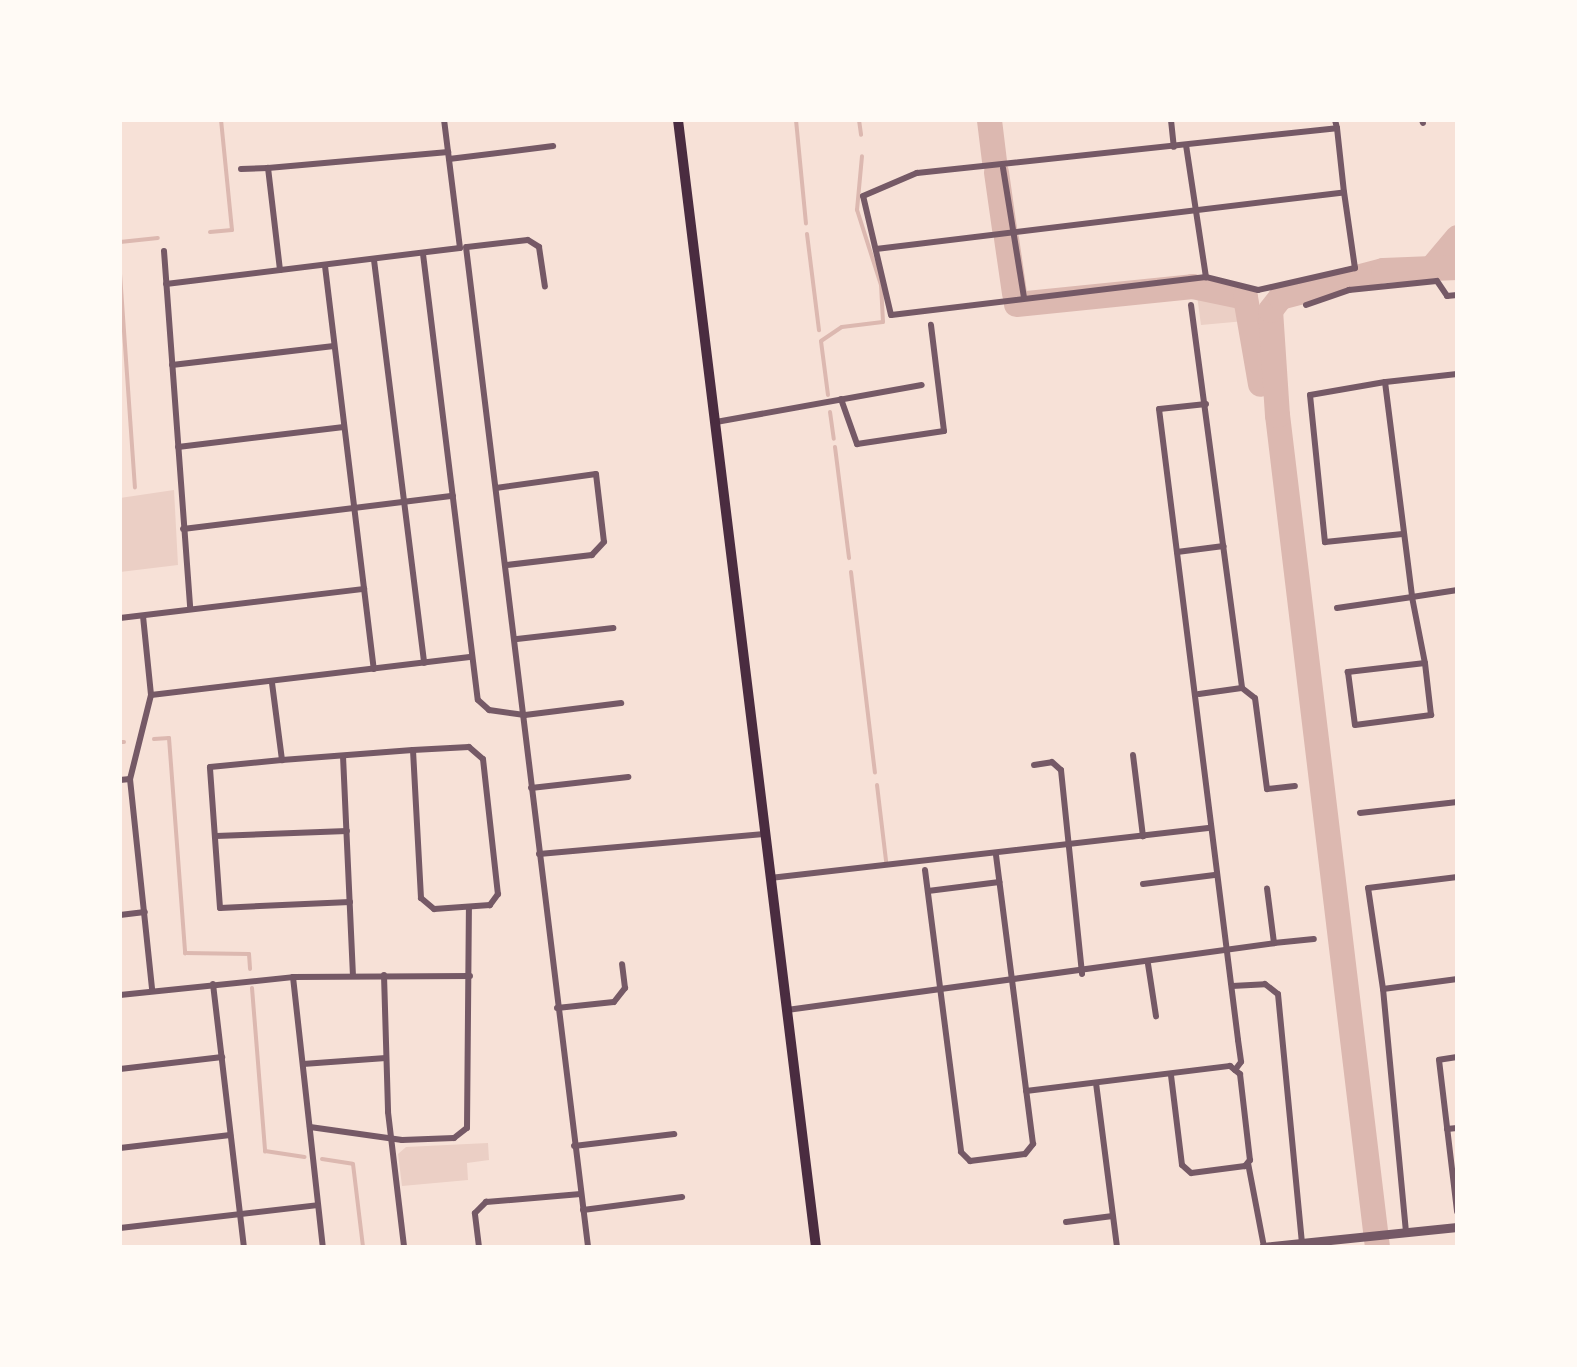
<!DOCTYPE html>
<style>
body{margin:0}
#map{position:relative;width:1577px;height:1367px;overflow:hidden;background:#f7e1d7;font-family:"Source Serif 4",serif}
div>[style]{position:absolute}
.green>*{inset:0;background:#ebcfc5}
.stream>*{height:4px;margin:-2px;padding:0 2px;transform-origin:2px;border-radius:2px;background:#dcb8b0}
.river>*{height:25px;margin:-12.5px;padding:0 12.5px;transform-origin:12.5px;border-radius:12.5px;background:#dcb8b0}
.minor>*{height:6px;margin:-3px;padding:0 3px;transform-origin:3px;border-radius:3px;background:#755966}
.tertiary>*{height:9px;margin:-4.5px;padding:0 4.5px;transform-origin:4.5px;border-radius:4.5px;background:#755966}
.secondary>*{height:10px;margin:-5px;padding:0 5px;transform-origin:5px;border-radius:5px;background:#4a2c40}
span{translate:-50% -50%;white-space:nowrap;text-align:center;line-height:1.15;-webkit-text-stroke:10px #fffaf5;paint-order:stroke}
.frame{position:absolute;inset:0;border:122px solid #fffaf5;pointer-events:none}
</style>
<div id="map">
<div class="green">
<i style="clip-path:polygon(1197px 295px,1239px 304px,1245px 321px,1201px 325px)"></i>
<i style="clip-path:polygon(174px 490px,178px 565px,120px 572px,120px 498px)"></i>
<i style="clip-path:polygon(488px 1143px,489px 1160px,467px 1163px,468px 1180px,402px 1186px,398px 1154px,406px 1147px)"></i>
</div>
<div class="stream">
<i style="left:796px;top:120px;width:104px;rotate:84.5deg"></i>
<i style="left:859px;top:120px;width:15px;rotate:82deg"></i>
<i style="left:210px;top:232px;width:22px;rotate:-5deg"></i>
<i style="left:232px;top:230px;width:111px;rotate:-95.7deg"></i>
<i style="left:807px;top:234px;width:97px;rotate:82.9deg"></i>
<i style="left:120px;top:242px;width:38px;rotate:-6deg"></i>
<i style="left:120px;top:274px;width:214px;rotate:86deg"></i>
<i style="left:828px;top:395px;width:54px;rotate:-97.4deg"></i>
<i style="left:821px;top:341px;width:25px;rotate:-34deg"></i>
<i style="left:842px;top:327px;width:41px;rotate:-7deg"></i>
<i style="left:883px;top:322px;width:37px;rotate:-93deg"></i>
<i style="left:881px;top:285px;width:79px;rotate:-107.7deg"></i>
<i style="left:857px;top:210px;width:54px;rotate:-84.7deg"></i>
<i style="left:830px;top:412px;width:27px;rotate:82deg"></i>
<i style="left:835px;top:447px;width:112px;rotate:82.8deg"></i>
<i style="left:851px;top:572px;width:202px;rotate:83.2deg"></i>
<i style="left:154px;top:739px;width:15px;rotate:-4deg"></i>
<i style="left:169px;top:738px;width:216px;rotate:85.7deg"></i>
<i style="left:185px;top:953px;width:64px;rotate:0.9deg"></i>
<i style="left:249px;top:954px;width:15px;rotate:86deg"></i>
<i style="left:120px;top:742px;width:4px"></i>
<i style="left:877px;top:785px;width:77px;rotate:83.2deg"></i>
<i style="left:252px;top:988px;width:164px;rotate:85.4deg"></i>
<i style="left:265px;top:1151px;width:40px;rotate:8.5deg"></i>
<i style="left:322px;top:1159px;width:31px;rotate:9deg"></i>
<i style="left:353px;top:1164px;width:84px;rotate:83.1deg"></i>
</div>
<div class="river">
<i style="left:989px;top:120px;width:41px;rotate:83deg"></i>
<i style="left:996px;top:172px;width:57px;rotate:81.9deg"></i>
<i style="left:1006px;top:238px;width:56px;rotate:81.7deg"></i>
<i style="left:1430px;top:269px;width:42px;rotate:-49.8deg"></i>
<i style="left:1016px;top:304px;width:177px;rotate:-5.8deg"></i>
<i style="left:1192px;top:286px;width:54px;rotate:11.7deg"></i>
<i style="left:1245px;top:297px;width:88px;rotate:80.2deg"></i>
<i style="left:1377px;top:1247px;width:838px;rotate:-96.85deg"></i>
<i style="left:1277px;top:415px;width:105px;rotate:-93.8deg"></i>
<i style="left:1270px;top:310px;width:16px;rotate:-52deg"></i>
<i style="left:1280px;top:297px;width:106px;rotate:-14.7deg"></i>
<i style="left:1383px;top:270px;width:74px;rotate:-2.3deg"></i>
</div>
<div class="minor">
<i style="left:1171px;top:120px;width:27px;rotate:84deg"></i>
<i style="left:1335px;top:120px;width:8px;rotate:76deg"></i>
<i style="left:1337px;top:128px;width:64px;rotate:83.8deg"></i>
<i style="left:1344px;top:192px;width:77px;rotate:81.8deg"></i>
<i style="left:1355px;top:268px;width:99px;rotate:167.2deg"></i>
<i style="left:1258px;top:290px;width:54px;rotate:-166deg"></i>
<i style="left:1206px;top:277px;width:317px;rotate:173.1deg"></i>
<i style="left:891px;top:315px;width:122px;rotate:-103.2deg"></i>
<i style="left:863px;top:196px;width:59px;rotate:-23.1deg"></i>
<i style="left:917px;top:173px;width:422px;rotate:-6.1deg"></i>
<i style="left:1422px;top:120px;width:3px;rotate:72deg"></i>
<i style="left:1186px;top:145px;width:134px;rotate:81.4deg"></i>
<i style="left:449px;top:159px;width:105px;rotate:-7.1deg"></i>
<i style="left:1003px;top:168px;width:132px;rotate:80.8deg"></i>
<i style="left:241px;top:169px;width:27px;rotate:-2deg"></i>
<i style="left:466px;top:247px;width:1007px;rotate:83.04deg"></i>
<i style="left:467px;top:247px;width:61px;rotate:-6.5deg"></i>
<i style="left:528px;top:240px;width:13px;rotate:32deg"></i>
<i style="left:539px;top:247px;width:40px;rotate:81.5deg"></i>
<i style="left:876px;top:249px;width:471px;rotate:-6.9deg"></i>
<i style="left:164px;top:251px;width:359px;rotate:85.8deg"></i>
<i style="left:423px;top:254px;width:449px;rotate:83deg"></i>
<i style="left:478px;top:700px;width:15px;rotate:42deg"></i>
<i style="left:489px;top:710px;width:36px;rotate:8deg"></i>
<i style="left:525px;top:715px;width:97px;rotate:-7.1deg"></i>
<i style="left:374px;top:260px;width:406px;rotate:82.9deg"></i>
<i style="left:325px;top:266px;width:406px;rotate:83.1deg"></i>
<i style="left:280px;top:270px;width:103px;rotate:-96.7deg"></i>
<i style="left:268px;top:168px;width:181px;rotate:-5.1deg"></i>
<i style="left:166px;top:284px;width:296px;rotate:-7deg"></i>
<i style="left:460px;top:248px;width:129px;rotate:-97.1deg"></i>
<i style="left:1191px;top:305px;width:386px;rotate:82.4deg"></i>
<i style="left:1242px;top:688px;width:16px;rotate:38deg"></i>
<i style="left:1255px;top:698px;width:92px;rotate:82.5deg"></i>
<i style="left:1267px;top:789px;width:28px;rotate:-6deg"></i>
<i style="left:1306px;top:305px;width:46px;rotate:-19.2deg"></i>
<i style="left:1349px;top:290px;width:88px;rotate:-5.8deg"></i>
<i style="left:1437px;top:281px;width:18px;rotate:56deg"></i>
<i style="left:1447px;top:296px;width:10px;rotate:-6deg"></i>
<i style="left:172px;top:365px;width:163px;rotate:-6.7deg"></i>
<i style="left:1457px;top:374px;width:72px;rotate:173.7deg"></i>
<i style="left:1385px;top:382px;width:217px;rotate:82.8deg"></i>
<i style="left:1412px;top:597px;width:46px;rotate:-8.8deg"></i>
<i style="left:1385px;top:382px;width:76px;rotate:170.2deg"></i>
<i style="left:1310px;top:395px;width:148px;rotate:84.2deg"></i>
<i style="left:1325px;top:542px;width:78px;rotate:-5.9deg"></i>
<i style="left:841px;top:399px;width:48px;rotate:70.4deg"></i>
<i style="left:857px;top:444px;width:88px;rotate:-8.5deg"></i>
<i style="left:944px;top:431px;width:107px;rotate:-97deg"></i>
<i style="left:1206px;top:404px;width:47px;rotate:173.9deg"></i>
<i style="left:1159px;top:409px;width:636px;rotate:82.86deg"></i>
<i style="left:1238px;top:1040px;width:22px;rotate:82deg"></i>
<i style="left:1241px;top:1062px;width:10px;rotate:127deg"></i>
<i style="left:716px;top:422px;width:209px;rotate:-10.2deg"></i>
<i style="left:178px;top:447px;width:167px;rotate:-6.9deg"></i>
<i style="left:496px;top:488px;width:101px;rotate:-8deg"></i>
<i style="left:596px;top:474px;width:68px;rotate:83.3deg"></i>
<i style="left:604px;top:542px;width:18px;rotate:133deg"></i>
<i style="left:592px;top:555px;width:86px;rotate:173.3deg"></i>
<i style="left:183px;top:529px;width:272px;rotate:-7deg"></i>
<i style="left:1177px;top:552px;width:47px;rotate:-7.3deg"></i>
<i style="left:1337px;top:608px;width:76px;rotate:-8.3deg"></i>
<i style="left:1412px;top:597px;width:67px;rotate:78.9deg"></i>
<i style="left:1425px;top:663px;width:78px;rotate:173.3deg"></i>
<i style="left:1348px;top:672px;width:53px;rotate:82.5deg"></i>
<i style="left:1355px;top:725px;width:77px;rotate:-7.5deg"></i>
<i style="left:1431px;top:715px;width:52px;rotate:-96.6deg"></i>
<i style="left:143px;top:616px;width:79px;rotate:84.2deg"></i>
<i style="left:151px;top:695px;width:87px;rotate:104deg"></i>
<i style="left:130px;top:779px;width:212px;rotate:84deg"></i>
<i style="left:120px;top:618px;width:246px;rotate:-6.8deg"></i>
<i style="left:517px;top:639px;width:97px;rotate:-6.5deg"></i>
<i style="left:272px;top:683px;width:78px;rotate:82.6deg"></i>
<i style="left:1199px;top:694px;width:43px;rotate:-7.9deg"></i>
<i style="left:151px;top:695px;width:323px;rotate:-6.8deg"></i>
<i style="left:1133px;top:755px;width:82px;rotate:83deg"></i>
<i style="left:343px;top:756px;width:218px;rotate:87.4deg"></i>
<i style="left:1034px;top:765px;width:18px;rotate:-9deg"></i>
<i style="left:1052px;top:762px;width:12px;rotate:42deg"></i>
<i style="left:1061px;top:770px;width:205px;rotate:84.1deg"></i>
<i style="left:120px;top:780px;width:10px;rotate:-6deg"></i>
<i style="left:531px;top:788px;width:98px;rotate:-6.5deg"></i>
<i style="left:1360px;top:813px;width:98px;rotate:-6.5deg"></i>
<i style="left:216px;top:836px;width:131px;rotate:-2.2deg"></i>
<i style="left:539px;top:854px;width:227px;rotate:-5.1deg"></i>
<i style="left:925px;top:870px;width:284px;rotate:82.7deg"></i>
<i style="left:961px;top:1152px;width:13px;rotate:45deg"></i>
<i style="left:970px;top:1161px;width:55px;rotate:-7.3deg"></i>
<i style="left:1025px;top:1154px;width:13px;rotate:-51deg"></i>
<i style="left:1033px;top:1144px;width:291px;rotate:-97.3deg"></i>
<i style="left:770px;top:878px;width:441px;rotate:-6.5deg"></i>
<i style="left:1143px;top:884px;width:72px;rotate:-7.2deg"></i>
<i style="left:928px;top:891px;width:72px;rotate:-7.2deg"></i>
<i style="left:350px;top:902px;width:130px;rotate:177.4deg"></i>
<i style="left:220px;top:908px;width:141px;rotate:-94.1deg"></i>
<i style="left:210px;top:767px;width:72px;rotate:-5.6deg"></i>
<i style="left:282px;top:760px;width:131px;rotate:-4.4deg"></i>
<i style="left:413px;top:750px;width:56px;rotate:-3.1deg"></i>
<i style="left:469px;top:747px;width:18px;rotate:41deg"></i>
<i style="left:483px;top:759px;width:136px;rotate:83.7deg"></i>
<i style="left:498px;top:894px;width:14px;rotate:126deg"></i>
<i style="left:490px;top:905px;width:56px;rotate:175.9deg"></i>
<i style="left:434px;top:909px;width:17px;rotate:-140deg"></i>
<i style="left:421px;top:898px;width:148px;rotate:-93.1deg"></i>
<i style="left:120px;top:915px;width:25px;rotate:-7deg"></i>
<i style="left:1274px;top:943px;width:40px;rotate:-5.7deg"></i>
<i style="left:1148px;top:964px;width:53px;rotate:81.3deg"></i>
<i style="left:384px;top:975px;width:137px;rotate:88.3deg"></i>
<i style="left:388px;top:1112px;width:136px;rotate:83.2deg"></i>
<i style="left:293px;top:977px;width:272px;rotate:83.7deg"></i>
<i style="left:213px;top:984px;width:265px;rotate:83.3deg"></i>
<i style="left:1232px;top:986px;width:33px;rotate:-3deg"></i>
<i style="left:1265px;top:984px;width:16px;rotate:38deg"></i>
<i style="left:1278px;top:994px;width:250px;rotate:84.5deg"></i>
<i style="left:1383px;top:989px;width:102px;rotate:-98.4deg"></i>
<i style="left:1368px;top:888px;width:90px;rotate:-7deg"></i>
<i style="left:120px;top:995px;width:174px;rotate:-5.9deg"></i>
<i style="left:293px;top:977px;width:177px;rotate:-0.3deg"></i>
<i style="left:557px;top:1008px;width:57px;rotate:-6deg"></i>
<i style="left:614px;top:1002px;width:18px;rotate:-52deg"></i>
<i style="left:625px;top:988px;width:24px;rotate:-97deg"></i>
<i style="left:787px;top:1010px;width:492px;rotate:-7.8deg"></i>
<i style="left:1274px;top:943px;width:55px;rotate:-97.3deg"></i>
<i style="left:1457px;top:1057px;width:18px;rotate:171deg"></i>
<i style="left:1439px;top:1060px;width:153px;rotate:83.2deg"></i>
<i style="left:303px;top:1064px;width:83px;rotate:-4.1deg"></i>
<i style="left:120px;top:1069px;width:103px;rotate:-6.7deg"></i>
<i style="left:1096px;top:1083px;width:165px;rotate:82.7deg"></i>
<i style="left:1026px;top:1091px;width:206px;rotate:-7deg"></i>
<i style="left:1230px;top:1066px;width:13px;rotate:39deg"></i>
<i style="left:1240px;top:1074px;width:87px;rotate:83.4deg"></i>
<i style="left:1250px;top:1160px;width:8px;rotate:130deg"></i>
<i style="left:1245px;top:1166px;width:54px;rotate:172.6deg"></i>
<i style="left:1191px;top:1173px;width:12px;rotate:-138deg"></i>
<i style="left:1182px;top:1165px;width:91px;rotate:-97deg"></i>
<i style="left:310px;top:1127px;width:93px;rotate:8deg"></i>
<i style="left:402px;top:1140px;width:52px;rotate:-2.2deg"></i>
<i style="left:454px;top:1138px;width:16px;rotate:-38deg"></i>
<i style="left:467px;top:1128px;width:221px;rotate:-89.5deg"></i>
<i style="left:1447px;top:1129px;width:10px;rotate:-6deg"></i>
<i style="left:574px;top:1146px;width:101px;rotate:-6.8deg"></i>
<i style="left:120px;top:1148px;width:111px;rotate:-6.7deg"></i>
<i style="left:1248px;top:1163px;width:86px;rotate:79.2deg"></i>
<i style="left:583px;top:1210px;width:100px;rotate:-7.5deg"></i>
<i style="left:1066px;top:1222px;width:47px;rotate:-7.3deg"></i>
<i style="left:120px;top:1228px;width:199px;rotate:-6.6deg"></i>
<i style="left:1406px;top:1232px;width:244px;rotate:-95.4deg"></i>
<i style="left:1383px;top:989px;width:75px;rotate:-7.7deg"></i>
<i style="left:479px;top:1247px;width:34px;rotate:-97deg"></i>
<i style="left:475px;top:1213px;width:16px;rotate:-45deg"></i>
<i style="left:486px;top:1202px;width:95px;rotate:-4.8deg"></i>
</div>
<div class="tertiary">
<i style="left:1263px;top:1247px;width:195px;rotate:-5.9deg"></i>
</div>
<div class="secondary">
<i style="left:678px;top:120px;width:1135px;rotate:83.02deg"></i>
</div>
<div class="frame"></div>
</div>
